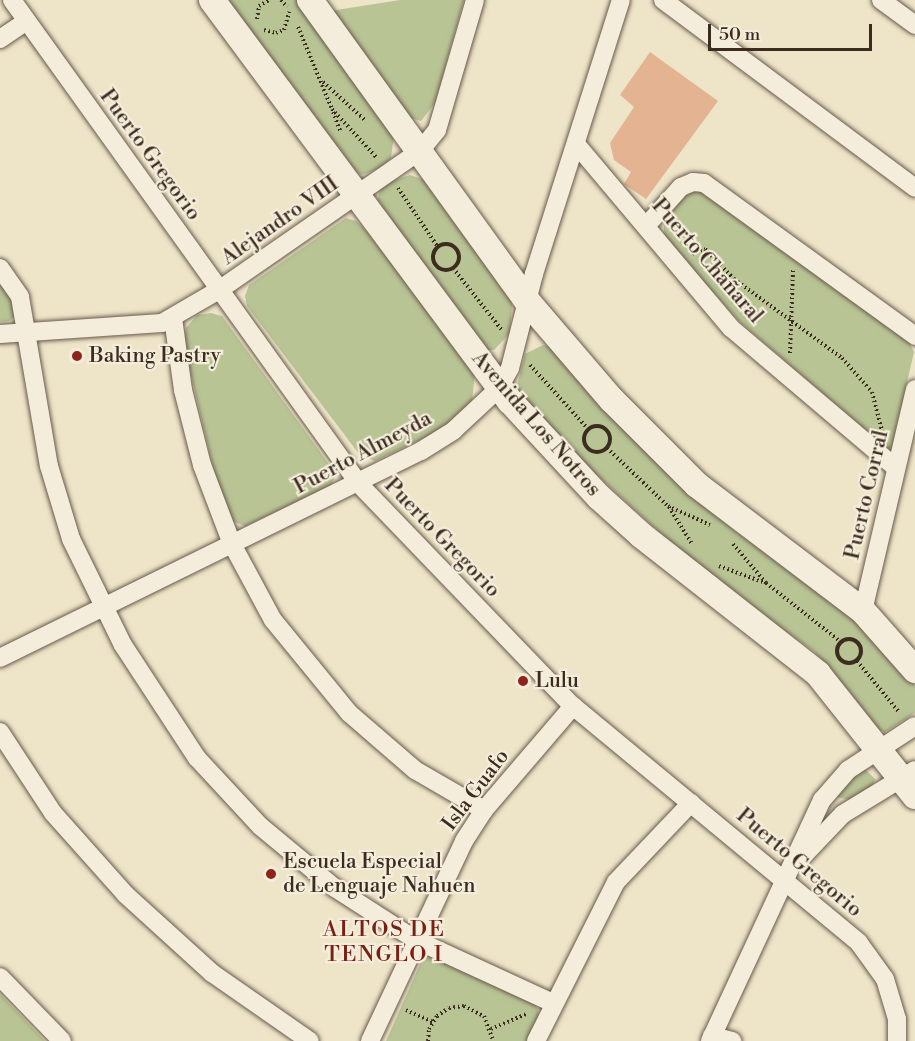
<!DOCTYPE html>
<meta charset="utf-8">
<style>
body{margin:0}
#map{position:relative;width:915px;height:1041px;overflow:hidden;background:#eee4c8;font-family:"Libre Bodoni",serif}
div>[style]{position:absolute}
.green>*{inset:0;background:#b9c495}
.building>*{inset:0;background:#e4b391}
.path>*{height:4px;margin-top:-2px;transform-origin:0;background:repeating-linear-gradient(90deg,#3c2c20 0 1.5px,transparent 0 4.5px)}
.path>.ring{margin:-2px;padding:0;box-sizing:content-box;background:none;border:4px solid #3c2c20;border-radius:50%}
.roads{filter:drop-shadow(0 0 2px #685a4a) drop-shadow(0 0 2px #685a4a)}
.street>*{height:18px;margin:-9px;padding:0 9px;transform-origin:9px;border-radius:9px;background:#f4eddb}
.secondary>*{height:26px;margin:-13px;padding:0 13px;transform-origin:13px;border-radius:13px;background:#f4eddb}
.dots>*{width:16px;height:16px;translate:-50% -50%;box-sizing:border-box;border:3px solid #f4eddb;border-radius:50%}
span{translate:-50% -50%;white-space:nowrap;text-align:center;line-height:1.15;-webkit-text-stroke:4.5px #f4eddb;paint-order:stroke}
.street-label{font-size:21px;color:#3c2c20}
.poi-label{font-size:21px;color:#3c2c20}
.left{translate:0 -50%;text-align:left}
.neighbourhood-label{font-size:22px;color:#7a1f14;letter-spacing:1.5px}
.scale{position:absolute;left:708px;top:24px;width:164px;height:27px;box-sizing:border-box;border:3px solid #3c2c20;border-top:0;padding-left:8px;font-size:18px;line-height:21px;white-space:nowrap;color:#3c2c20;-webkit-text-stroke:4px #f4eddb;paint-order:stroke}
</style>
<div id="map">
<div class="green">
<i style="clip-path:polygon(226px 0,298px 0,394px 134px,391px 158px,383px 167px,362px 175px,352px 171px)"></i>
<i style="clip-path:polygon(400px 0,464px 0,435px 103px,421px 121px,407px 117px,330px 11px)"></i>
<i style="clip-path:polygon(410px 175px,428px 181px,507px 291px,512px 304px,510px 333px,494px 350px,485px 350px,376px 206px,380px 190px,388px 182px)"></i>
<i style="clip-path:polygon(695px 189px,705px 192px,907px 338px,914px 352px,892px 447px,887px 449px,738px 320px,665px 239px,663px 221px,683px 193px)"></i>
<i style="clip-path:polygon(346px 218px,356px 221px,366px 230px,475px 372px,472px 402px,451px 425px,375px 461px,359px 454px,247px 306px,245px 296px,249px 285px)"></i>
<i style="clip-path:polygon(0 278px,10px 291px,16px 315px,10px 321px,0 322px)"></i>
<i style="clip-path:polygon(211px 313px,222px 316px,336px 474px,331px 486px,245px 526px,232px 521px,214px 471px,184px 346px,186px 328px,197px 315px)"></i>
<i style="clip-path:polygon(543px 345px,550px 347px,595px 399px,699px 502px,736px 532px,844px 606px,899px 662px,915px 686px,915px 713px,885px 732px,877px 729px,815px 652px,703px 572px,573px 453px,516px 390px,525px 354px)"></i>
<i style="clip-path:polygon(865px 769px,875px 779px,873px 785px,850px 800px,837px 797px,842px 784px)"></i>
<i style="clip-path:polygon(432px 954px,535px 1002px,539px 1015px,527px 1041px,386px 1041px,424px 955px)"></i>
<i style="clip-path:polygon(0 994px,45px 1041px,0 1041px)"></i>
</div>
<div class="building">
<i style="clip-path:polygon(650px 52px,718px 101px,646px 199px,624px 184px,631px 172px,614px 160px,610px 143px,634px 107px,620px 95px)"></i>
</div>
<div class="path">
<i style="left:281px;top:0;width:9px;rotate:49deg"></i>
<i style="left:257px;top:19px;width:13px;rotate:-81deg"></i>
<i style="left:259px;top:6px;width:12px;rotate:-31deg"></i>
<i style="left:298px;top:27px;width:89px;rotate:67.5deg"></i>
<i style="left:332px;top:109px;width:65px;rotate:47.5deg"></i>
<i style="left:264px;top:30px;width:12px;rotate:14deg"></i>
<i style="left:276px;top:33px;width:9px;rotate:-21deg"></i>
<i style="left:284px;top:30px;width:19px;rotate:-74deg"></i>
<i style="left:323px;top:82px;width:58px;rotate:42.2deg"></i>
<i style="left:333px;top:112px;width:22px;rotate:69deg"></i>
<i style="left:398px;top:188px;width:71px;rotate:55.9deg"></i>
<i class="ring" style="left:433px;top:244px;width:22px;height:22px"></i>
<i style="left:692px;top:254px;width:14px;rotate:-21deg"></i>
<i style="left:705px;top:249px;width:42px;rotate:46deg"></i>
<i style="left:734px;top:279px;width:134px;rotate:36.2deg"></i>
<i style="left:842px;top:358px;width:45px;rotate:48.6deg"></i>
<i style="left:872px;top:392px;width:40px;rotate:75.6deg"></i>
<i style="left:453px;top:268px;width:78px;rotate:51.8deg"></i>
<i style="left:790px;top:353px;width:83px;rotate:-87.9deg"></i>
<i style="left:530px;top:365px;width:86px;rotate:47.8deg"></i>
<i class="ring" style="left:584px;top:426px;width:22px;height:22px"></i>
<i style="left:607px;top:448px;width:84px;rotate:43.6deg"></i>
<i style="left:668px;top:506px;width:46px;rotate:24.3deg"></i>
<i style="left:669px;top:507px;width:44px;rotate:58.1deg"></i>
<i style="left:733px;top:544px;width:51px;rotate:49.8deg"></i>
<i style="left:766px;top:583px;width:95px;rotate:38.2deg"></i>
<i style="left:719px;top:566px;width:50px;rotate:19.9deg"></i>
<i class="ring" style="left:837px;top:639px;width:20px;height:20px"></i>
<i style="left:857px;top:661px;width:65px;rotate:50.6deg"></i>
<i style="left:406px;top:1010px;width:30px;rotate:24deg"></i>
<i style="left:491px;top:1029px;width:39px;rotate:-23deg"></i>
<i style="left:428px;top:1041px;width:12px;rotate:-85deg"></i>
<i style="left:429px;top:1029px;width:15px;rotate:-58deg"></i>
<i style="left:437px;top:1016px;width:14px;rotate:-34deg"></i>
<i style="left:449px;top:1008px;width:15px;rotate:-8deg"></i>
<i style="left:464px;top:1006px;width:22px;rotate:27deg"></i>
<i style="left:484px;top:1016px;width:27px;rotate:70deg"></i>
</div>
<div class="roads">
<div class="street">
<i style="left:12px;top:0;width:596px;rotate:54.36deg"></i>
<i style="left:359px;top:484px;width:308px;rotate:46.1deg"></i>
<i style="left:573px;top:706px;width:371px;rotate:39.6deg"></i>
<i style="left:859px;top:943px;width:44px;rotate:54.2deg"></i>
<i style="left:885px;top:979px;width:42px;rotate:73.3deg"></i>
<i style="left:897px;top:1019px;width:22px;rotate:90deg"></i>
<i style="left:663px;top:0;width:314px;rotate:36.7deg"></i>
<i style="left:881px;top:0;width:42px;rotate:36.3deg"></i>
<i style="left:0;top:39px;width:32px;rotate:-34deg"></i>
<i style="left:576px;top:144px;width:241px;rotate:49.9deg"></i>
<i style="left:731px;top:328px;width:216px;rotate:40.3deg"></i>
<i style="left:646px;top:226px;width:52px;rotate:-48.1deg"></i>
<i style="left:681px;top:187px;width:13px;rotate:-23deg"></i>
<i style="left:693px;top:182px;width:11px;rotate:5deg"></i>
<i style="left:704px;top:183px;width:261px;rotate:35.9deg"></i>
<i style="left:0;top:268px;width:35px;rotate:55deg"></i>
<i style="left:20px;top:297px;width:171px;rotate:80.3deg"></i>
<i style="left:49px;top:466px;width:76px;rotate:73.2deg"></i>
<i style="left:71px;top:539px;width:118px;rotate:63.9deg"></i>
<i style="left:123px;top:645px;width:135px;rotate:56.8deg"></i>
<i style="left:197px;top:758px;width:93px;rotate:47.2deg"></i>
<i style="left:260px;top:826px;width:97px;rotate:39.6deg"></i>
<i style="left:335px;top:888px;width:96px;rotate:32.7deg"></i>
<i style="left:416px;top:940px;width:151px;rotate:24.7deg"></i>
<i style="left:173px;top:318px;width:73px;rotate:82.1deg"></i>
<i style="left:183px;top:390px;width:77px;rotate:75.8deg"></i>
<i style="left:202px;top:465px;width:85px;rotate:69.2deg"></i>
<i style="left:232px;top:544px;width:86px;rotate:61.7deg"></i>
<i style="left:273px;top:620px;width:120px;rotate:50.7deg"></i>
<i style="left:349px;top:713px;width:87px;rotate:40.8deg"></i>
<i style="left:415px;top:770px;width:80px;rotate:30.1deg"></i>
<i style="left:0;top:334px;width:162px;rotate:-3.9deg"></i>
<i style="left:162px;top:323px;width:66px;rotate:-30.1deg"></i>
<i style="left:219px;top:290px;width:244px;rotate:-34.7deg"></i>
<i style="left:420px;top:151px;width:27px;rotate:-51deg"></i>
<i style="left:437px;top:130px;width:135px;rotate:-73.7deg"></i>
<i style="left:863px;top:611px;width:228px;rotate:-76.8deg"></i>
<i style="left:0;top:658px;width:469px;rotate:-26.2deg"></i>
<i style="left:421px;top:451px;width:39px;rotate:-32deg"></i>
<i style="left:454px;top:430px;width:62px;rotate:-43deg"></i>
<i style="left:499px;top:388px;width:23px;rotate:-61deg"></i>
<i style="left:510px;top:368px;width:97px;rotate:-75.7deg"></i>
<i style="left:534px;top:274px;width:287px;rotate:-72.4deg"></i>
<i style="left:0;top:732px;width:97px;rotate:56.8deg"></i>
<i style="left:53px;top:813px;width:110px;rotate:48.3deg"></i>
<i style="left:126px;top:895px;width:116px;rotate:42.2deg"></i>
<i style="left:212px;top:973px;width:119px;rotate:34.8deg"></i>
<i style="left:802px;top:857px;width:59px;rotate:-46.4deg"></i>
<i style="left:843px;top:814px;width:84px;rotate:-31.4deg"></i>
<i style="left:0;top:977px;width:89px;rotate:45.9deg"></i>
<i style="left:712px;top:1036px;width:21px;rotate:14deg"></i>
<i style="left:370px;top:1041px;width:221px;rotate:-64.8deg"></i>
<i style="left:464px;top:841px;width:37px;rotate:-57deg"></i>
<i style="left:484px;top:810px;width:137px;rotate:-49.4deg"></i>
<i style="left:536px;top:1041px;width:178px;rotate:-63.3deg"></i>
<i style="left:616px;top:882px;width:109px;rotate:-46.5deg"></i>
<i style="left:710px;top:1041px;width:266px;rotate:-65.1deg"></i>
<i style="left:822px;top:800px;width:40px;rotate:-49deg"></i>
<i style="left:848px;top:770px;width:80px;rotate:-33.3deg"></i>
</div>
<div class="secondary">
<i style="left:212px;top:0;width:500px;rotate:53.4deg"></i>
<i style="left:510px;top:401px;width:131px;rotate:47.2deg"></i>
<i style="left:599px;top:497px;width:57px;rotate:42.1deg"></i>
<i style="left:641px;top:535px;width:225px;rotate:38.1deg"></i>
<i style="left:818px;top:674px;width:156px;rotate:51.5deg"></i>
<i style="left:310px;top:0;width:371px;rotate:54.2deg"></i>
<i style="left:527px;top:301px;width:130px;rotate:49.4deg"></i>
<i style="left:612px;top:400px;width:120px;rotate:45deg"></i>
<i style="left:697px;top:485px;width:208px;rotate:37.2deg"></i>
<i style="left:863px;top:611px;width:79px;rotate:48.6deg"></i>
</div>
</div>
<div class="dots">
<i style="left:77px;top:356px;background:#8f2418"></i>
<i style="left:523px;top:681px;background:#8f2418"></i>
<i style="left:271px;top:874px;background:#8f2418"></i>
</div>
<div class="street-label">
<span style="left:150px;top:155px;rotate:54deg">Puerto Gregorio</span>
<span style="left:280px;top:221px;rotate:-35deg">Alejandro VIII</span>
<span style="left:707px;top:261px;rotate:49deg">Puerto Chañaral</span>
<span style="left:536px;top:424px;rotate:49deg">Avenida Los Notros</span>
<span style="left:363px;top:453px;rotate:-28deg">Puerto Almeyda</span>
<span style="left:867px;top:495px;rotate:-77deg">Puerto Corral</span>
<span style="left:442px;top:538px;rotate:46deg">Puerto Gregorio</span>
<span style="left:476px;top:790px;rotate:-53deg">Isla Guafo</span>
<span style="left:799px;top:863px;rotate:40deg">Puerto Gregorio</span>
</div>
<div class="poi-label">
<span class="left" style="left:89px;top:356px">Baking Pastry</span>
<span class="left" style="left:535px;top:681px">Lulu</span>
<span class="left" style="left:283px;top:874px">Escuela Especial<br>de Lenguaje Nahuen</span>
</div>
<div class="neighbourhood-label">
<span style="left:384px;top:942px">ALTOS DE<br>TENGLO I</span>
</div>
<div class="scale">50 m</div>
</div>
